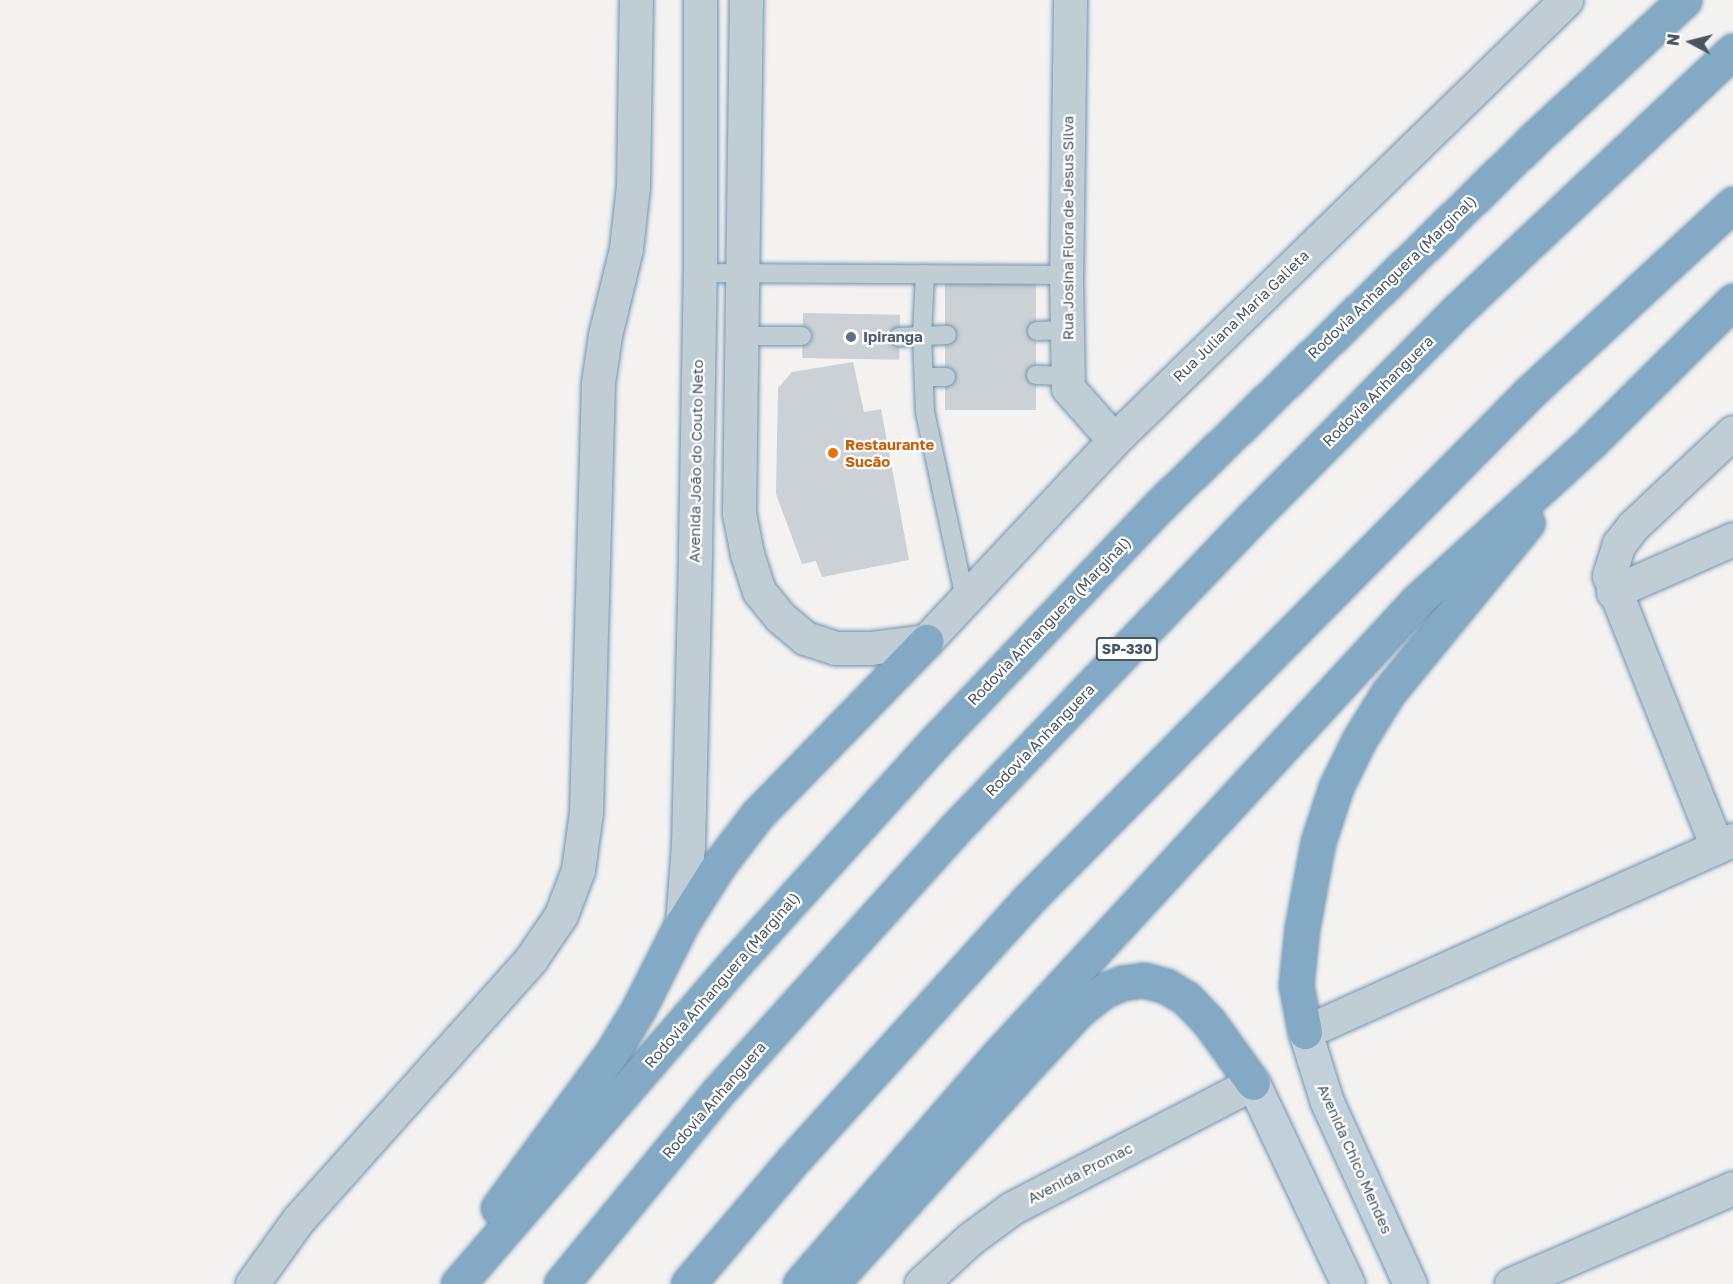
<!DOCTYPE html>
<meta charset="utf-8">
<style>
body{margin:0}
#map{position:relative;width:1733px;height:1284px;overflow:hidden;background:#f4f1f1;font-family:"Golos Text",sans-serif}
div>[style]{position:absolute}
.building>*{inset:0;background:#ccd1d6;transform-origin:0 0}
.roads{filter:drop-shadow(0 0 2px #6e94b1) drop-shadow(0 0 2px #6e94b1)}
.lane>*{height:18px;margin:-9px;padding:0 9px;transform-origin:9px;border-radius:9px;background:#c0cdd4}
.street>*{height:33px;margin:-16.5px;padding:0 16.5px;transform-origin:16.5px;border-radius:16.5px;background:#c0cdd4}
.secondary>*{height:33px;margin:-16.5px;padding:0 16.5px;transform-origin:16.5px;border-radius:16.5px;background:#c2d0dc}
.highway>*{height:33px;margin:-16.5px;padding:0 16.5px;transform-origin:16.5px;border-radius:16.5px;background:#83a9c5}
.dots>*{width:16px;height:16px;translate:-50% -50%;box-sizing:border-box;border:3px solid #fff;border-radius:50%}
span{translate:-50% -50%;white-space:nowrap;text-align:center;line-height:1.15;-webkit-text-stroke:4.5px #fff;paint-order:stroke}
.shield-label span{padding:2px 4px;background:#fff;border:2px solid;border-radius:4px;-webkit-text-stroke-width:0}
.shield-label{font-size:14px;color:#465761;font-weight:700}
.street-label{font-size:15px;color:#465761}
.service-label{font-size:15px;color:#4e5e75;font-weight:700}
.left{translate:0 -50%;text-align:left}
.food-label{font-size:15px;color:#c56008;font-weight:700}
.north{position:absolute;left:1661px;top:12px;width:60px;height:60px;-webkit-text-stroke:4px #fff;paint-order:stroke;rotate:277deg;font-size:16px;font-weight:700;line-height:24px;text-align:center;color:#465761}
.north::after{content:'';display:block;margin:auto;width:21px;height:27px;background:#465761;clip-path:polygon(50% 0,100% 100%,50% 72%,0 100%)}
</style>
<div id="map">
<div class="building">
<i style="left:945px;top:282px;width:91px;height:128px"></i>
<i style="left:803px;top:313px;width:97px;height:45px;rotate:1deg"></i>
<i style="clip-path:polygon(853px 362px,864px 412px,881px 409px,909px 560px,822px 577px,816px 561px,802px 564px,776px 494px,778px 388px,792px 372px)"></i>
</div>
<div class="roads">
<div class="lane">
<i style="left:700px;top:273px;width:366px;rotate:0.3deg"></i>
<i style="left:925px;top:274px;width:61px;rotate:92.8deg"></i>
<i style="left:922px;top:335px;width:77px;rotate:87.8deg"></i>
<i style="left:925px;top:412px;width:190px;rotate:77.9deg"></i>
<i style="left:1037px;top:331px;width:31px;rotate:-2deg"></i>
<i style="left:741px;top:336px;width:61px"></i>
<i style="left:899px;top:337px;width:48px;rotate:-2.4deg"></i>
<i style="left:1036px;top:375px;width:32px;rotate:2deg"></i>
<i style="left:925px;top:377px;width:21px"></i>
</div>
<div class="street">
<i style="left:746px;top:0;width:513px;rotate:90.78deg"></i>
<i style="left:739px;top:513px;width:42px;rotate:79deg"></i>
<i style="left:747px;top:554px;width:39px;rotate:72deg"></i>
<i style="left:759px;top:591px;width:33px;rotate:51deg"></i>
<i style="left:780px;top:617px;width:33px;rotate:40deg"></i>
<i style="left:805px;top:638px;width:32px;rotate:18deg"></i>
<i style="left:835px;top:648px;width:35px"></i>
<i style="left:870px;top:648px;width:56px;rotate:-7.1deg"></i>
<i style="left:926px;top:641px;width:275px;rotate:-46.9deg"></i>
<i style="left:1114px;top:440px;width:631px;rotate:-44.23deg"></i>
<i style="left:1070px;top:0;width:275px;rotate:90.8deg"></i>
<i style="left:1066px;top:275px;width:113px;rotate:89deg"></i>
<i style="left:1068px;top:388px;width:69px;rotate:48.5deg"></i>
<i style="left:1613px;top:592px;width:131px;rotate:-23.8deg"></i>
<i style="left:1717px;top:847px;width:292px;rotate:-111.7deg"></i>
<i style="left:1609px;top:576px;width:34px;rotate:-73deg"></i>
<i style="left:1619px;top:544px;width:23px;rotate:-52deg"></i>
<i style="left:1633px;top:526px;width:137px;rotate:-43.2deg"></i>
<i style="left:682px;top:923px;width:78px;rotate:-85.6deg"></i>
<i style="left:688px;top:845px;width:296px;rotate:-88.6deg"></i>
<i style="left:695px;top:549px;width:276px;rotate:-89deg"></i>
<i style="left:700px;top:273px;width:273px;rotate:-90deg"></i>
<i style="left:1305px;top:1032px;width:469px;rotate:-24.2deg"></i>
<i style="left:252px;top:1284px;width:79px;rotate:-54.3deg"></i>
<i style="left:298px;top:1220px;width:350px;rotate:-48.2deg"></i>
<i style="left:531px;top:959px;width:53px;rotate:-55.7deg"></i>
<i style="left:561px;top:915px;width:48px;rotate:-69.3deg"></i>
<i style="left:578px;top:870px;width:59px;rotate:-82.1deg"></i>
<i style="left:586px;top:812px;width:429px;rotate:-88.4deg"></i>
<i style="left:598px;top:383px;width:49px;rotate:-81.7deg"></i>
<i style="left:605px;top:335px;width:89px;rotate:-76.3deg"></i>
<i style="left:626px;top:249px;width:63px;rotate:-83.7deg"></i>
<i style="left:633px;top:186px;width:186px;rotate:-89.1deg"></i>
<i style="left:921px;top:1284px;width:67px;rotate:-42.6deg"></i>
<i style="left:970px;top:1239px;width:52px;rotate:-36.4deg"></i>
<i style="left:1012px;top:1208px;width:271px;rotate:-27.4deg"></i>
<i style="left:1511px;top:1284px;width:242px;rotate:-23.4deg"></i>
</div>
<div class="secondary">
<i style="left:1305px;top:1032px;width:73px;rotate:72.6deg"></i>
<i style="left:1327px;top:1102px;width:200px;rotate:65.5deg"></i>
<i style="left:1253px;top:1083px;width:222px;rotate:64.7deg"></i>
</div>
<div class="highway">
<i style="left:1305px;top:1032px;width:48px;rotate:-100.8deg"></i>
<i style="left:1296px;top:985px;width:57px;rotate:-84deg"></i>
<i style="left:1302px;top:928px;width:87px;rotate:-79.5deg"></i>
<i style="left:1318px;top:842px;width:58px;rotate:-71.9deg"></i>
<i style="left:1336px;top:787px;width:52px;rotate:-63.9deg"></i>
<i style="left:1359px;top:740px;width:55px;rotate:-58.3deg"></i>
<i style="left:1388px;top:693px;width:220px;rotate:-50.7deg"></i>
<i style="left:498px;top:1208px;width:192px;rotate:-53.7deg"></i>
<i style="left:612px;top:1053px;width:52px;rotate:-59deg"></i>
<i style="left:639px;top:1008px;width:95px;rotate:-63.2deg"></i>
<i style="left:682px;top:923px;width:67px;rotate:-57.7deg"></i>
<i style="left:718px;top:866px;width:64px;rotate:-52.6deg"></i>
<i style="left:757px;top:815px;width:243px;rotate:-45.8deg"></i>
<i style="left:458px;top:1284px;width:427px;rotate:-49.2deg"></i>
<i style="left:737px;top:961px;width:295px;rotate:-47.9deg"></i>
<i style="left:935px;top:742px;width:324px;rotate:-46.5deg"></i>
<i style="left:1158px;top:507px;width:525px;rotate:-44.38deg"></i>
<i style="left:1533px;top:140px;width:206px;rotate:-42.8deg"></i>
<i style="left:561px;top:1284px;width:249px;rotate:-50.7deg"></i>
<i style="left:719px;top:1091px;width:350px;rotate:-48deg"></i>
<i style="left:953px;top:831px;width:430px;rotate:-46.3deg"></i>
<i style="left:1250px;top:520px;width:296px;rotate:-45.3deg"></i>
<i style="left:1458px;top:310px;width:378px;rotate:-43.3deg"></i>
<i style="left:688px;top:1284px;width:165px;rotate:-49.7deg"></i>
<i style="left:795px;top:1158px;width:349px;rotate:-47.9deg"></i>
<i style="left:1029px;top:899px;width:713px;rotate:-45.34deg"></i>
<i style="left:1530px;top:392px;width:277px;rotate:-42.8deg"></i>
<i style="left:800px;top:1284px;width:296px;rotate:-49.1deg"></i>
<i style="left:994px;top:1060px;width:623px;rotate:-47.34deg"></i>
<i style="left:1416px;top:602px;width:236px;rotate:-42.4deg"></i>
<i style="left:1590px;top:443px;width:202px;rotate:-44.8deg"></i>
<i style="left:831px;top:1284px;width:280px;rotate:-48deg"></i>
<i style="left:1018px;top:1076px;width:87px;rotate:-47.3deg"></i>
<i style="left:1077px;top:1012px;width:33px;rotate:-39deg"></i>
<i style="left:1103px;top:991px;width:21px;rotate:-23deg"></i>
<i style="left:1122px;top:983px;width:22px;rotate:-8deg"></i>
<i style="left:1144px;top:980px;width:23px;rotate:15deg"></i>
<i style="left:1166px;top:986px;width:23px;rotate:31deg"></i>
<i style="left:1186px;top:998px;width:33px;rotate:46deg"></i>
<i style="left:1209px;top:1022px;width:75px;rotate:54.2deg"></i>
</div>
</div>
<div class="dots">
<i style="left:851px;top:337px;background:#5c6f8a"></i>
<i style="left:833px;top:453px;background:#e8710a"></i>
</div>
<div class="shield-label">
<span style="left:1127px;top:649px">SP-330</span>
</div>
<div class="street-label">
<span style="left:1068px;top:228px;rotate:-90deg">Rua Josina Flora de Jesus Silva</span>
<span style="left:1392px;top:277px;rotate:-44deg">Rodovia Anhanguera (Marginal)</span>
<span style="left:1241px;top:316px;rotate:-44deg">Rua Juliana Maria Galieta</span>
<span style="left:1378px;top:391px;rotate:-45deg">Rodovia Anhanguera</span>
<span style="left:696px;top:461px;rotate:-89deg">Avenida João do Couto Neto</span>
<span style="left:1049px;top:621px;rotate:-46deg">Rodovia Anhanguera (Marginal)</span>
<span style="left:1040px;top:740px;rotate:-46deg">Rodovia Anhanguera</span>
<span style="left:722px;top:980px;rotate:-49deg">Rodovia Anhanguera (Marginal)</span>
<span style="left:714px;top:1100px;rotate:-49deg">Rodovia Anhanguera</span>
<span style="left:1355px;top:1159px;rotate:66deg">Avenida Chico Mendes</span>
<span style="left:1080px;top:1173px;rotate:-27deg">Avenida Promac</span>
</div>
<div class="service-label">
<span class="left" style="left:863px;top:337px">Ipiranga</span>
</div>
<div class="food-label">
<span class="left" style="left:845px;top:453px">Restaurante<br>Sucão</span>
</div>
<div class="north">N</div>
</div>
